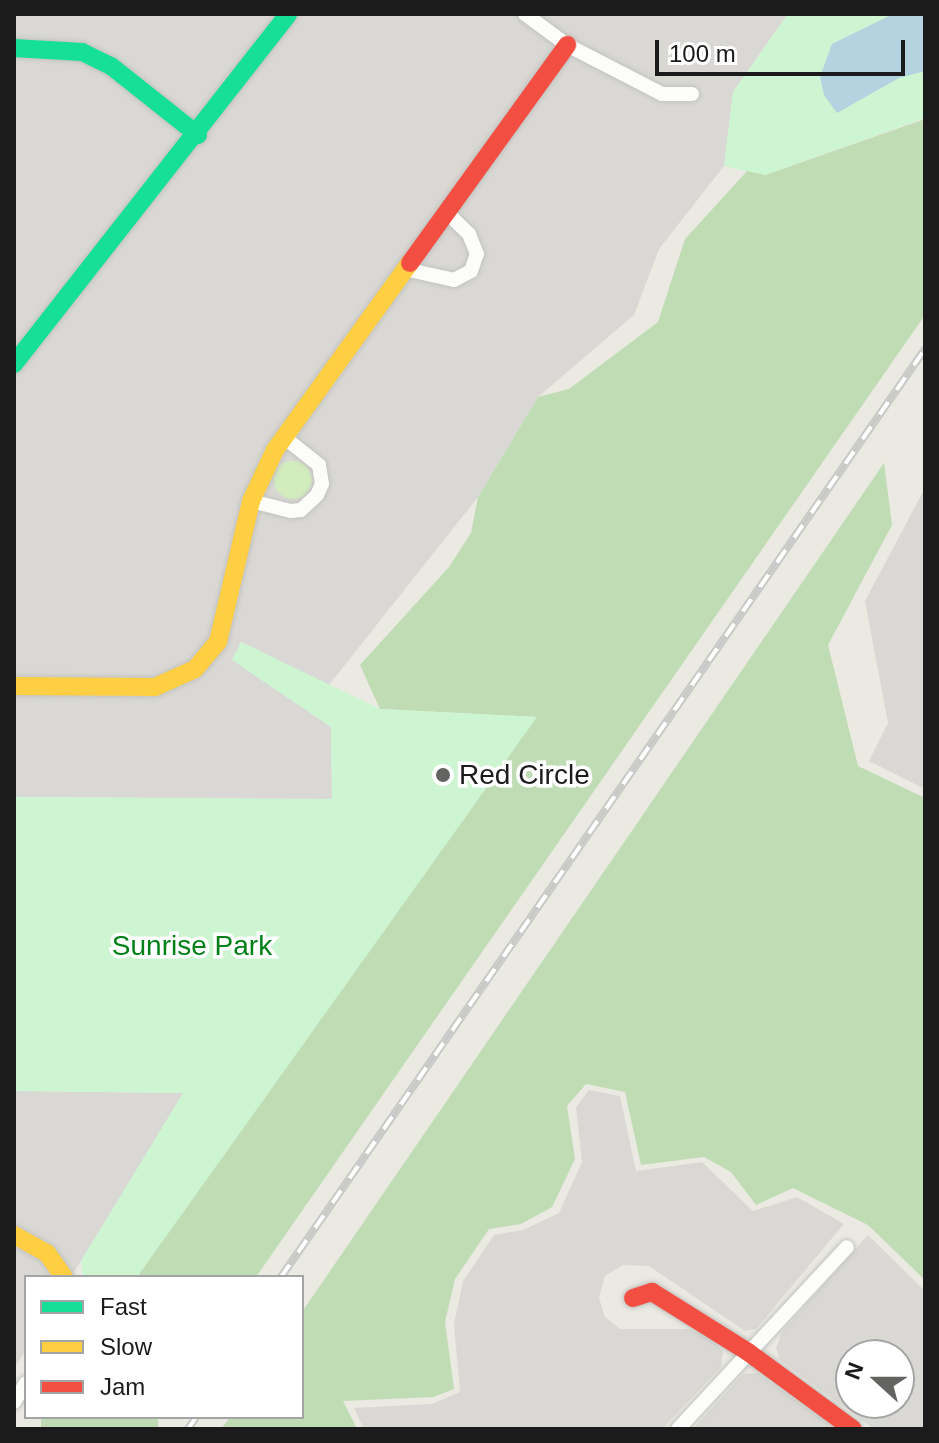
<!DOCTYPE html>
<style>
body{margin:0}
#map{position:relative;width:939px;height:1443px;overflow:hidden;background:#eae9e2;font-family:Arial,sans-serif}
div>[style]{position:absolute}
.residential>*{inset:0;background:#d9d8d4}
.grass>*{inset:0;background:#d2ecbd}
.round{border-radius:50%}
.forest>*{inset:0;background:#c0dcb5;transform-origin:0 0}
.park>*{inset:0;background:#cdf5d1}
.water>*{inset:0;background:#b3d3e1}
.roads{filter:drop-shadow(0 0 2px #c2c2bf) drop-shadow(0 0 2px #c2c2bf)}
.street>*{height:14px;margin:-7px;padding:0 7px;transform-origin:7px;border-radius:7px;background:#fcfcfb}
.fast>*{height:18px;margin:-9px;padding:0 9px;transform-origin:9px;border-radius:9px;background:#16e098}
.slow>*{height:18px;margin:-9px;padding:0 9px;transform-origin:9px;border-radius:9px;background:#ffcf43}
.jam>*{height:18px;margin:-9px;padding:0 9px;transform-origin:9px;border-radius:9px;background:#f24e42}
.rail>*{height:8px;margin-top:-4px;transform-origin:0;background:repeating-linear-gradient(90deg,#fff 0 15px,#c9c9c8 0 30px);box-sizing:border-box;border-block:2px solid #c9c9c8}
.dots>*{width:22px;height:22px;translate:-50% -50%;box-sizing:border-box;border:4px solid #fff;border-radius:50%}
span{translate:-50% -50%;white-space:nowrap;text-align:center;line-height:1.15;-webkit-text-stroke:7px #fff;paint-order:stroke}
.poi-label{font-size:28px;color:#1b1b1b}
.left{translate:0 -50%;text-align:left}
.park-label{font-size:28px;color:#028018}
.frame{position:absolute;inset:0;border:16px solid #1b1b1b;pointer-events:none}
.legend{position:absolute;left:24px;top:1275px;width:280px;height:144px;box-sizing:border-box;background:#fff;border:2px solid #a4a4a4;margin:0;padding:10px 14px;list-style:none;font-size:24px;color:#1b1b1b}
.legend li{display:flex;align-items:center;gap:16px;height:40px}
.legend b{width:40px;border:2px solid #a4a4a4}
.north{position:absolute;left:835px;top:1339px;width:80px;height:80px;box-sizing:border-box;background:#fff;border:2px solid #a4a4a4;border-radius:50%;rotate:291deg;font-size:22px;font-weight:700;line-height:32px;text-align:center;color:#1b1b1b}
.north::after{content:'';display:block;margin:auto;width:28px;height:36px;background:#636361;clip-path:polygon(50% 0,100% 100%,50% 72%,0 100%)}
.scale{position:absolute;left:655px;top:40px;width:250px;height:36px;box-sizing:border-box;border:4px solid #1b1b1b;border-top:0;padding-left:10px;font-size:24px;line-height:28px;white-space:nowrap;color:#1b1b1b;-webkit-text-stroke:6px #fff;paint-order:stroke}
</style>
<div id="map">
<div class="residential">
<i style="clip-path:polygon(14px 14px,788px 14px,733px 92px,724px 166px,659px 249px,634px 315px,538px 397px,478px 497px,329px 685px,241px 642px,233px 660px,331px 727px,332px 799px,14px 797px)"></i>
<i style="clip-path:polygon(925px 488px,925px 789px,869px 761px,888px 723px,865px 601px)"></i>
<i style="clip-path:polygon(589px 1090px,620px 1096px,636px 1171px,702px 1162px,753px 1211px,797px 1197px,844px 1224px,756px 1329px,745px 1331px,649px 1266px,623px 1265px,605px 1276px,599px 1298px,605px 1317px,620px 1329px,688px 1329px,707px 1335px,723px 1352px,721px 1367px,662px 1429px,364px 1429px,354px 1408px,432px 1404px,460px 1392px,454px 1324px,463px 1281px,494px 1235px,523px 1230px,559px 1213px,582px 1162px,576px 1107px)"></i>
<i style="clip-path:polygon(14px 1091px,184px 1093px,71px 1277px,26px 1277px,26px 1350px,14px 1368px)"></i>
<i style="clip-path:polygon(evenodd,868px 1235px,925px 1291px,925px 1429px,874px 1429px,780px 1360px,776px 1348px,782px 1332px,868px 1235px,899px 1355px,899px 1403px,851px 1403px,851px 1355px,899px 1355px)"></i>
<i style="clip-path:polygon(757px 1373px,838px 1429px,693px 1429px,743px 1374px)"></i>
</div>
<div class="grass">
<i class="round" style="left:274px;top:461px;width:38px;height:38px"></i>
</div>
<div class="forest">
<i style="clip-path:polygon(925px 119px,925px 315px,256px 1277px,135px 1277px,536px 717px,380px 709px,360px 665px,449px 567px,471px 533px,478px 497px,538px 397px,569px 389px,658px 322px,685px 239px,749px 169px,765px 175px)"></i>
<i style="clip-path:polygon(884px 463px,892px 525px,828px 645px,858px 766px,925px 798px,925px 1280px,868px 1225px,793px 1188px,756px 1205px,731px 1172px,704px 1157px,641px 1165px,625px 1092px,586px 1084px,567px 1106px,575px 1159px,552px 1207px,521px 1224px,489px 1229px,455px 1279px,445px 1322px,454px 1389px,433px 1397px,343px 1401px,357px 1429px,221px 1429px,230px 1417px,302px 1417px,302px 1312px)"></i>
<i style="left:41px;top:1417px;width:117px;height:14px"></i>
</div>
<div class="park">
<i style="clip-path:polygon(788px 14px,925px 14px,925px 118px,765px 175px,724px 166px,733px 92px)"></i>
<i style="clip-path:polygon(241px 642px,380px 709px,537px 717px,137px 1277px,83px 1277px,81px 1261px,183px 1093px,14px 1091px,14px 797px,332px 799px,331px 727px,232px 660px)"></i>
</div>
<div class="water">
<i style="clip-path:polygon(893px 14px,925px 14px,925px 71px,899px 78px,837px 113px,824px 95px,820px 77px,832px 44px)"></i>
</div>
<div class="roads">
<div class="street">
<i style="left:525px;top:14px;width:52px;rotate:36.4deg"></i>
<i style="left:567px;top:45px;width:107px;rotate:27.3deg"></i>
<i style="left:662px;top:94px;width:30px"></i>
<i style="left:409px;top:270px;width:46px;rotate:12.5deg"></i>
<i style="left:454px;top:280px;width:19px;rotate:-28deg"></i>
<i style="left:471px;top:271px;width:18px;rotate:-71deg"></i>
<i style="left:477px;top:254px;width:22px;rotate:-112deg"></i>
<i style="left:469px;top:234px;width:29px;rotate:-136deg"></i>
<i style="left:251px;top:501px;width:41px;rotate:14deg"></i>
<i style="left:291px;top:511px;width:10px;rotate:-6deg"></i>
<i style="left:301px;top:510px;width:22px;rotate:-43deg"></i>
<i style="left:317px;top:495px;width:12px;rotate:-66deg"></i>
<i style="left:322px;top:484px;width:19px;rotate:-99deg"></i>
<i style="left:319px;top:465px;width:43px;rotate:-141.5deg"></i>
<i style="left:14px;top:1402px;width:22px;rotate:-58deg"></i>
<i style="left:678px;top:1429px;width:248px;rotate:-47.1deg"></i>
</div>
<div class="fast">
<i style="left:14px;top:48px;width:68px;rotate:3.4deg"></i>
<i style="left:82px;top:52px;width:32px;rotate:26deg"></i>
<i style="left:111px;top:66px;width:111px;rotate:38.4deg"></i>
<i style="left:14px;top:364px;width:444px;rotate:-51.9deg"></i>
</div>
<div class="slow">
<i style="left:14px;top:686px;width:141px;rotate:0.4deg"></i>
<i style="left:155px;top:687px;width:44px;rotate:-24.2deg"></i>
<i style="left:195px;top:669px;width:35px;rotate:-50deg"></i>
<i style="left:218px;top:642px;width:145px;rotate:-76.8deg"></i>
<i style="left:251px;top:501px;width:56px;rotate:-64.8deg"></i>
<i style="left:275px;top:450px;width:231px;rotate:-54.2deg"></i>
<i style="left:14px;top:1235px;width:38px;rotate:29deg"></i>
<i style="left:47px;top:1253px;width:29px;rotate:55deg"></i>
</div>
<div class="jam">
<i style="left:410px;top:263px;width:269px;rotate:-54.2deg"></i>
<i style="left:633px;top:1298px;width:20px;rotate:-18deg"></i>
<i style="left:652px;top:1292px;width:113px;rotate:32deg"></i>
<i style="left:748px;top:1352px;width:130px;rotate:36.3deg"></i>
</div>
</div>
<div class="rail">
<i style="left:281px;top:1277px;width:1130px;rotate:-55.24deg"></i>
<i style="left:188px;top:1429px;width:14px;rotate:-56deg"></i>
</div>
<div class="dots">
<i style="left:443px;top:775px;background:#636361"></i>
</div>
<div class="poi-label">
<span class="left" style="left:459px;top:775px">Red Circle</span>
</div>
<div class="park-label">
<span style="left:192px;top:946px">Sunrise Park</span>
</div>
<div class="frame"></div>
<ul class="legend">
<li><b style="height:10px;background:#16e098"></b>Fast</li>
<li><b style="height:10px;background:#ffcf43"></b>Slow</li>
<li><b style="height:10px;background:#f24e42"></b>Jam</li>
</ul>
<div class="north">N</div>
<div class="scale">100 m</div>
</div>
